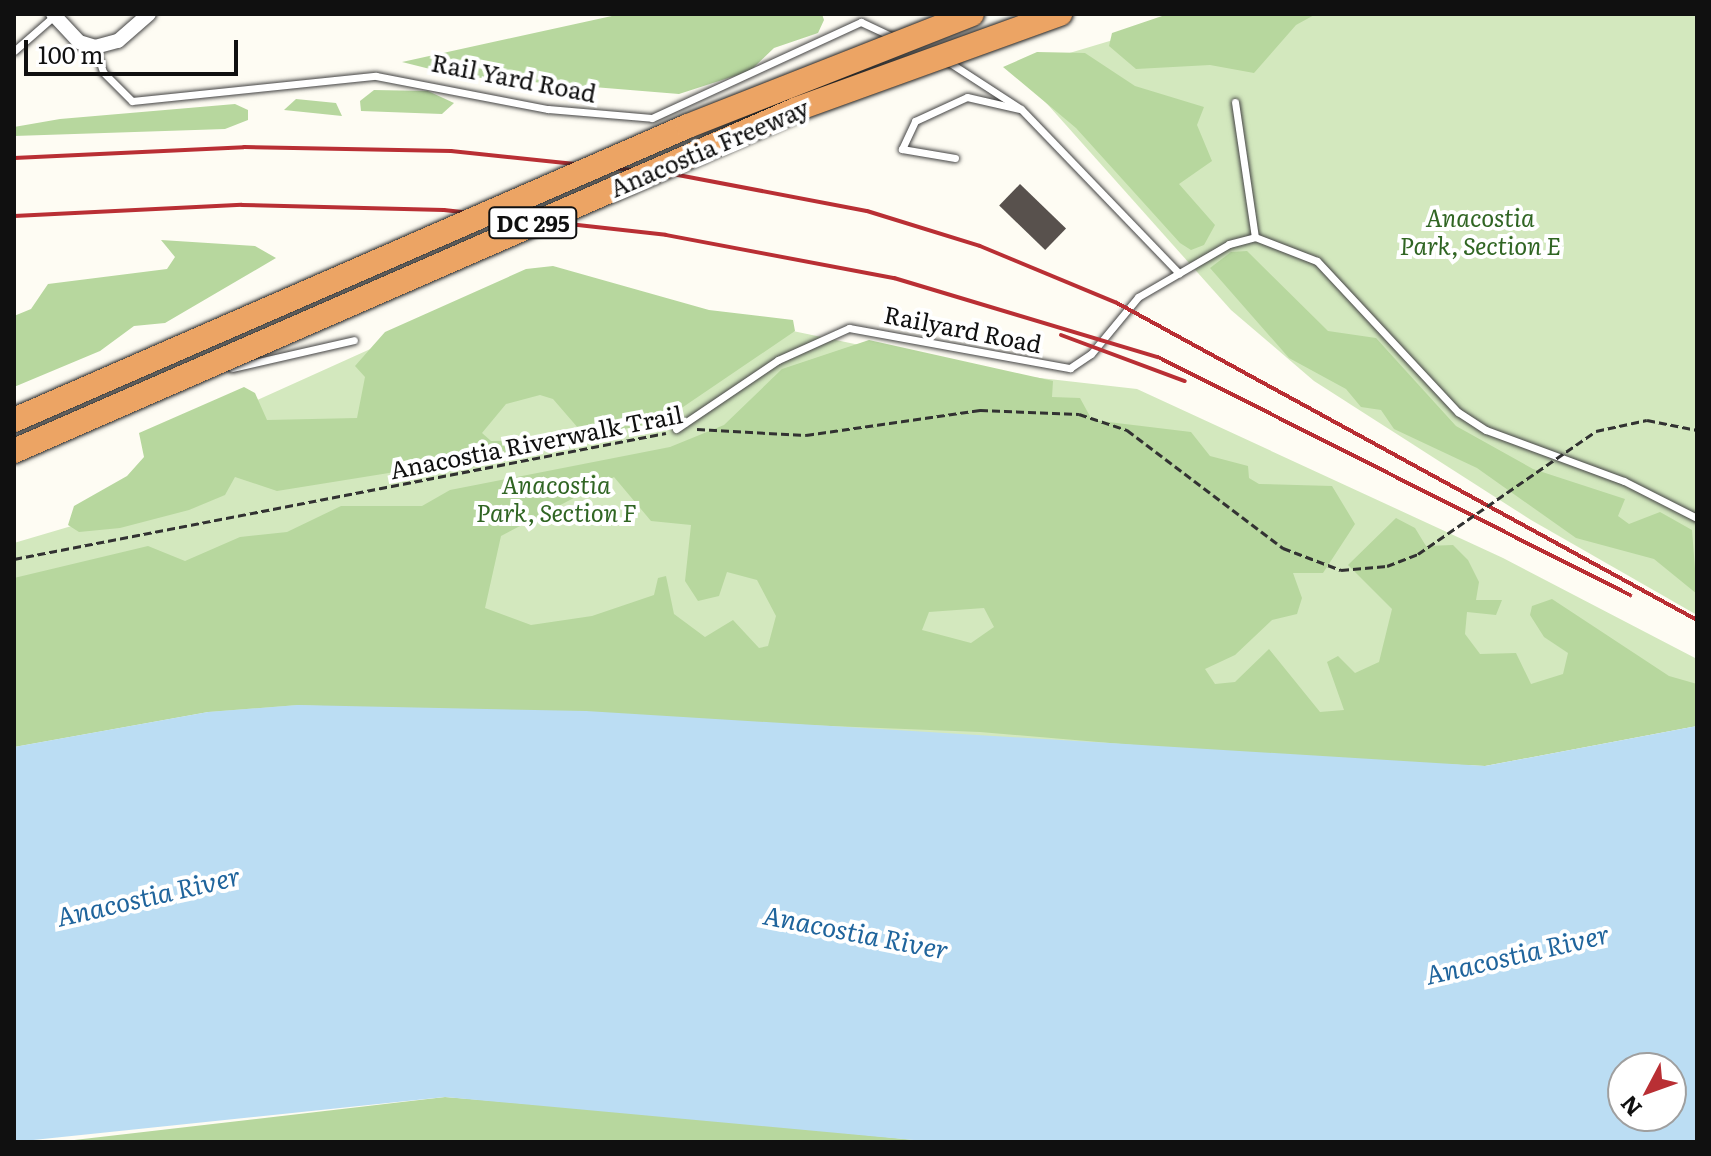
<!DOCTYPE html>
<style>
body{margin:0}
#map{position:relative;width:1711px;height:1156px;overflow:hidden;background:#fefcf3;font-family:Literata,serif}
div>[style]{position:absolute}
.green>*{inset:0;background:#d3e8be}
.forest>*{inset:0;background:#b7d79e}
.water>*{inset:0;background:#bbddf3}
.building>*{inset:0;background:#58514d;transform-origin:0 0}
.path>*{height:3px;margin-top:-1.5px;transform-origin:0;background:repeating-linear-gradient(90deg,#323232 0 8px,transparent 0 12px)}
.roads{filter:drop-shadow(0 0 2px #434343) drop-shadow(0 0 2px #434343)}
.service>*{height:7px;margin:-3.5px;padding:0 3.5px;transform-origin:3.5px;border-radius:3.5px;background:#fff}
.minor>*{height:14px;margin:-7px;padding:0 7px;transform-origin:7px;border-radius:7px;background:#fff}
.rail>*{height:4px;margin:-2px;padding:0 2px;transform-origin:2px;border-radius:2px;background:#b92f34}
.path-bridge>*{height:3px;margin-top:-1.5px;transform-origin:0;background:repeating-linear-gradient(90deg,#323232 0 8px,transparent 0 12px)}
.bridges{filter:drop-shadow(0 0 2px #212121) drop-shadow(0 0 2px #212121)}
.motorway-bridge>*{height:24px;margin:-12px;padding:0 12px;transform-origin:12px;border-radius:12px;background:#eca464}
span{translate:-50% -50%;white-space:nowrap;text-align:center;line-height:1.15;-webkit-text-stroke:8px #fff;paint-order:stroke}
.shield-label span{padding:2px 6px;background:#fff;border:2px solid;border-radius:6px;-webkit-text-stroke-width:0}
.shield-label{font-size:22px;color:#101010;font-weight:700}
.street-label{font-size:24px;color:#101010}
.park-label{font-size:24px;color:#306523;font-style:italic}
.water-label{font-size:26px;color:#1f649c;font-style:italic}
.frame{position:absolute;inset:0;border:16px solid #101010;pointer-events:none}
.north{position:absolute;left:1607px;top:1052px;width:80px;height:80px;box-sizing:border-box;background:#fff;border:2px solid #9f9f9f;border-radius:50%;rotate:229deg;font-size:22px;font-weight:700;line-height:32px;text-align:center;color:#101010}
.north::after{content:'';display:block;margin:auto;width:28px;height:36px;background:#b92f34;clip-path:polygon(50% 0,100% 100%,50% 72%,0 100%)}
.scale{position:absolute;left:24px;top:40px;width:214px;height:36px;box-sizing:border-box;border:4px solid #101010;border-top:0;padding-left:10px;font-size:24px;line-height:28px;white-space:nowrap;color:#101010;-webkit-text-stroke:6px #fff;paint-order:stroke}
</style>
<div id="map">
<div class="green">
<i style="clip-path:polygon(1200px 14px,1697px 14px,1697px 615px,1531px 520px,1314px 381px,1231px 310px,1016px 69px)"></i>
<i style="clip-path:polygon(532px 276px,988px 372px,1137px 389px,1503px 558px,1697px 659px,1697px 726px,1409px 764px,586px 711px,208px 712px,14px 747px,14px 543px,119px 512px,200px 426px)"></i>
</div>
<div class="forest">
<i style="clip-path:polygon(621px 14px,822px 14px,824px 20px,818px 33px,774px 48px,750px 71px,679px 94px,458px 76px,402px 62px)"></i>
<i style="clip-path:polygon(1168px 14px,1316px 14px,1296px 25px,1254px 73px,1210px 65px,1136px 69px,1109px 46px,1112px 33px)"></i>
<i style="clip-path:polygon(1037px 52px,1085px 53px,1135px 86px,1204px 107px,1197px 125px,1212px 161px,1179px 184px,1215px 225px,1204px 245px,1191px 250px,1180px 243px,1076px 128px,1003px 67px)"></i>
<i style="clip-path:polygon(374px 90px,428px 91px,454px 103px,442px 114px,361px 111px,360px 101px)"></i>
<i style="clip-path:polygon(296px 99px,336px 103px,342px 116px,284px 110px)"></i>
<i style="clip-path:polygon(235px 104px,248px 110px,248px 120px,225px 129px,14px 136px,14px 127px,60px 119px)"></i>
<i style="clip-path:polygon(161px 240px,255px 246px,276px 258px,165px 323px,134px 326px,100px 351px,14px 387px,14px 316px,31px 309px,48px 284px,167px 269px,175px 257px)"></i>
<i style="clip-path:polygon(1247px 251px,1328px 331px,1376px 338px,1456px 426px,1533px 469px,1625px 499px,1618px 516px,1629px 524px,1660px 512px,1692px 530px,1697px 594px,1654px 559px,1576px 538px,1477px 468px,1394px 429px,1381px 410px,1361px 407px,1346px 389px,1289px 358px,1210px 268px,1231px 252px)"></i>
<i style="clip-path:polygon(553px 266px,709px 310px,793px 320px,795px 331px,661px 422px,585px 436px,553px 399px,540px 395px,506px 404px,482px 433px,491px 441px,564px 440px,551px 447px,277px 491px,235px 477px,225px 495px,189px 510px,120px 528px,79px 532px,68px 525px,74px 506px,127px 476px,144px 457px,139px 433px,244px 387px,255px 393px,267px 420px,357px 418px,365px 377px,355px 366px,385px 332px,526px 269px)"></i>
<i style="clip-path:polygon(evenodd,869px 340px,1053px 381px,1052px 397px,1080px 398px,1092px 420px,1191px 432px,1210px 456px,1248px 466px,1249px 478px,1259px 484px,1332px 486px,1355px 524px,1323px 573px,1293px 573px,1302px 598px,1297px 614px,1272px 620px,1235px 655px,1205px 669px,1215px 684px,1235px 682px,1269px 649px,1320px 712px,1344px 710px,1327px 662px,1338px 656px,1355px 673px,1379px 662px,1392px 609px,1348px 565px,1396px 518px,1415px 528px,1426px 546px,1453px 545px,1468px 560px,1479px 582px,1476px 600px,1502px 600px,1496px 615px,1467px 612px,1465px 634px,1480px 654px,1516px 653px,1531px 684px,1563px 674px,1568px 653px,1544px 637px,1530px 615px,1532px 606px,1552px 599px,1669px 676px,1697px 684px,1697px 726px,1485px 766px,1274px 757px,980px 732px,298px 705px,208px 712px,14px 747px,14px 578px,148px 546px,185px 561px,240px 537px,287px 532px,341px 506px,422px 506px,450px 490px,670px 447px,724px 425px,782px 369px,869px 340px,614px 477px,651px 521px,691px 525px,685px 581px,698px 601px,719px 596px,727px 572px,757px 580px,776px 616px,768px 646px,759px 648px,733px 620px,705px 637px,674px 614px,666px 576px,658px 578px,654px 595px,592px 616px,531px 625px,485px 608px,501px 536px,614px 477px,869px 340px,984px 608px,994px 627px,971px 643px,922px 630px,929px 612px,984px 608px)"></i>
<i style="clip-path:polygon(445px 1097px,678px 1116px,935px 1142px,57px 1142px)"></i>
</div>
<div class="water">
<i style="clip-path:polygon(evenodd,298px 705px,586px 711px,1485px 766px,1697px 726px,1697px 1142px,935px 1142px,445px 1097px,14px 1142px,14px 747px,208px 712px,298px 705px,1623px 1068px,1671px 1068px,1671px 1116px,1623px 1116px,1623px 1068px)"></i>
</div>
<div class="building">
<i style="left:1020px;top:184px;width:64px;height:30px;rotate:44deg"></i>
</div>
<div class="path">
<i style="left:697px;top:429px;width:109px;rotate:3.2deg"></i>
<i style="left:806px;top:435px;width:176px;rotate:-8.2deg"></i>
<i style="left:980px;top:410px;width:99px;rotate:2.3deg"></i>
<i style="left:14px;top:559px;width:664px;rotate:-10.94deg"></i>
</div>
<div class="roads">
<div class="service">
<i style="left:95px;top:47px;width:26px;rotate:72deg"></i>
<i style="left:103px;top:72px;width:41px;rotate:45deg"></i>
<i style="left:132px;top:101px;width:245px;rotate:-5.9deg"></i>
<i style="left:376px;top:76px;width:175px;rotate:10.9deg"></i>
<i style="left:548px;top:109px;width:104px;rotate:4.9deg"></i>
<i style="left:652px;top:118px;width:230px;rotate:-24.7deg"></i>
<i style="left:861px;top:22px;width:38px;rotate:25deg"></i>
<i style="left:14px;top:51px;width:53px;rotate:-41.2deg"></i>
<i style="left:947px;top:61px;width:88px;rotate:33deg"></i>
<i style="left:1021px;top:109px;width:228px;rotate:46.1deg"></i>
<i style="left:1235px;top:102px;width:136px;rotate:81.6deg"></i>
<i style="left:955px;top:158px;width:54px;rotate:-170.4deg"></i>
<i style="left:902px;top:149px;width:31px;rotate:-65deg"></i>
<i style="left:915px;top:121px;width:57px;rotate:-24.8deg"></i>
<i style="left:967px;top:97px;width:53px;rotate:13deg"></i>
<i style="left:232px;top:368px;width:125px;rotate:-12.9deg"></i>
<i style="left:676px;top:429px;width:123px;rotate:-34.1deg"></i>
<i style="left:778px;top:360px;width:78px;rotate:-24.3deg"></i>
<i style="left:849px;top:328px;width:225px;rotate:10.3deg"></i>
<i style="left:1070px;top:368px;width:25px;rotate:-34deg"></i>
<i style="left:1091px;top:354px;width:74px;rotate:-50.5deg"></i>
<i style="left:1138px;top:297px;width:105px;rotate:-30.2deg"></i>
<i style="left:1229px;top:244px;width:27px;rotate:-15deg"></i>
<i style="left:1255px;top:237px;width:66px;rotate:21.2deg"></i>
<i style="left:1317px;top:261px;width:207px;rotate:47deg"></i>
<i style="left:1458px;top:412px;width:33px;rotate:33deg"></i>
<i style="left:1486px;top:430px;width:147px;rotate:20.3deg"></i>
<i style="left:1624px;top:481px;width:82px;rotate:26.9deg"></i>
</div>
<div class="minor">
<i style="left:53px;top:14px;width:38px;rotate:47deg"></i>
<i style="left:79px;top:42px;width:17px;rotate:17deg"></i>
<i style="left:95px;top:47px;width:24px;rotate:-15deg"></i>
<i style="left:118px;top:41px;width:41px;rotate:-41.1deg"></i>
</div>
</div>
<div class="rail">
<i style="left:14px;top:158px;width:230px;rotate:-2.7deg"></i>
<i style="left:244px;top:147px;width:207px;rotate:1.1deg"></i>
<i style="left:451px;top:151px;width:228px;rotate:6deg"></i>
<i style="left:678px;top:175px;width:192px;rotate:10.8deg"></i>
<i style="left:867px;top:211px;width:118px;rotate:17.2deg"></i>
<i style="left:980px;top:246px;width:148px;rotate:22.6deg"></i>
<i style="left:1117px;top:303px;width:661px;rotate:28.66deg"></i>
<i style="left:14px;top:216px;width:228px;rotate:-2.8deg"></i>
<i style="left:242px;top:205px;width:202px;rotate:1.4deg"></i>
<i style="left:444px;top:210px;width:223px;rotate:6.4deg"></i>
<i style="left:666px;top:235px;width:232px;rotate:10.7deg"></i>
<i style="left:894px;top:278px;width:276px;rotate:16.7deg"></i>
<i style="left:1158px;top:357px;width:529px;rotate:26.76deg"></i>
<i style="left:1061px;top:335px;width:132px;rotate:20.4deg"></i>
</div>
<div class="path-bridge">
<i style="left:1079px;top:414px;width:51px;rotate:18.4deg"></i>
<i style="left:1127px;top:430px;width:196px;rotate:37.1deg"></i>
<i style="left:1283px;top:548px;width:62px;rotate:20.8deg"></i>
<i style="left:1341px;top:570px;width:46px;rotate:-5deg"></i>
<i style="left:1387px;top:566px;width:33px;rotate:-21deg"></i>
<i style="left:1418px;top:554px;width:216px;rotate:-34.6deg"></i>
<i style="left:1596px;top:431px;width:52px;rotate:-12.2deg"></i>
<i style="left:1647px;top:420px;width:51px;rotate:11.3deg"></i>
</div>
<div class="bridges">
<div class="motorway-bridge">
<i style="left:14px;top:420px;width:735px;rotate:-23.57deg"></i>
<i style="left:688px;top:126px;width:305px;rotate:-21.5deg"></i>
<i style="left:14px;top:451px;width:854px;rotate:-23.59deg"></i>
<i style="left:797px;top:109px;width:280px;rotate:-19.9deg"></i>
</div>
</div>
<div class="shield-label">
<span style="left:533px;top:223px">DC 295</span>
</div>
<div class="street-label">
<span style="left:514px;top:77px;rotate:11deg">Rail Yard Road</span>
<span style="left:709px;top:147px;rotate:-23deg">Anacostia Freeway</span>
<span style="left:963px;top:328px;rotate:11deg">Railyard Road</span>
<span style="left:536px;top:441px;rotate:-11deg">Anacostia Riverwalk Trail</span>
</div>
<div class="park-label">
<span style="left:1480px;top:231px">Anacostia<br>Park, Section E</span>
<span style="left:556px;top:498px">Anacostia<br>Park, Section F</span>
</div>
<div class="water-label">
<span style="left:148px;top:895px;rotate:-13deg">Anacostia River</span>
<span style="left:856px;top:931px;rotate:11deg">Anacostia River</span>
<span style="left:1517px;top:953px;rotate:-13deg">Anacostia River</span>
</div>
<div class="frame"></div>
<div class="north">N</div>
<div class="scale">100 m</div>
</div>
